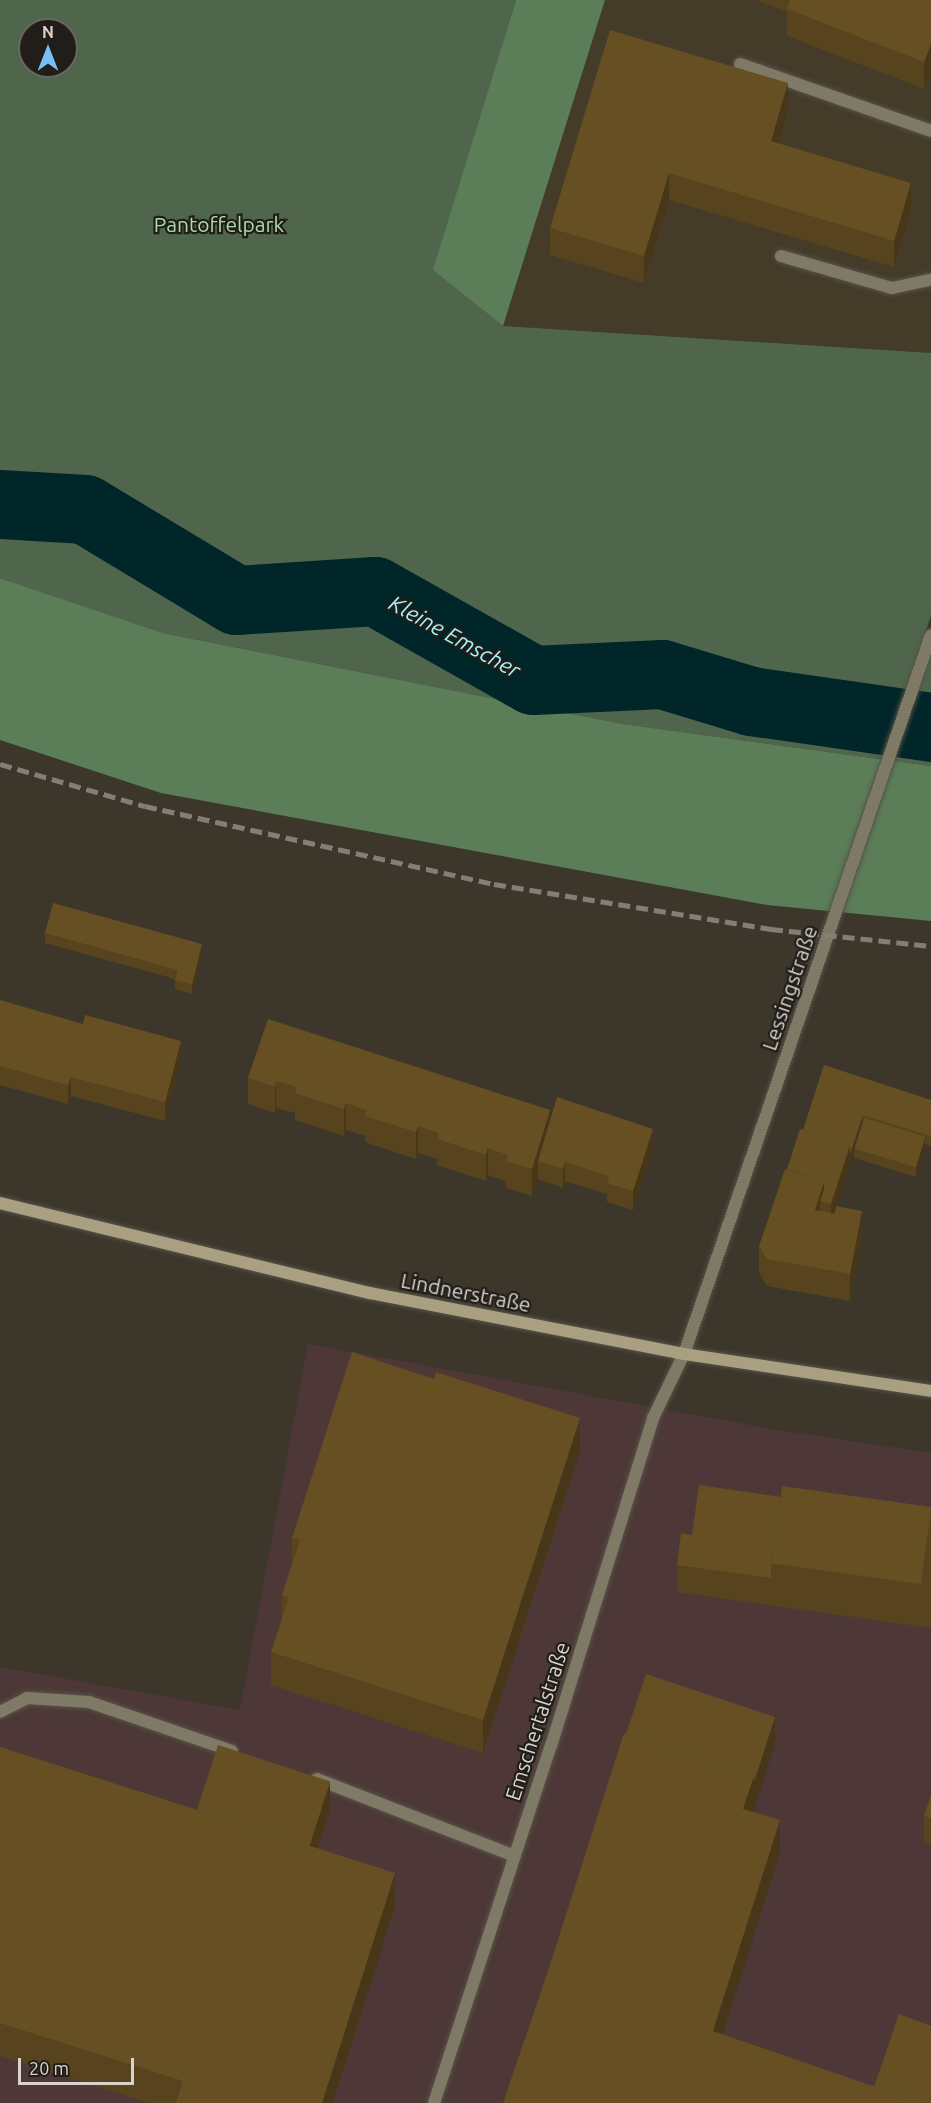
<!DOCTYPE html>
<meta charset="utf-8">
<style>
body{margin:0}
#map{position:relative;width:931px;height:2103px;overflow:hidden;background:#3c362b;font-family:Ubuntu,sans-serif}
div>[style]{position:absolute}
.built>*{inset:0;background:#443b29}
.industrial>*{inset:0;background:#4d3837}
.green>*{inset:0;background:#4f664c}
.forest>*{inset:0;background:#5b7d58}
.river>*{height:69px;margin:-34.5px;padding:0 34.5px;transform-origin:34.5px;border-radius:34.5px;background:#012629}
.roads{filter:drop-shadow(0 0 2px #585248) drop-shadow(0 0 2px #585248)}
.lane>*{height:12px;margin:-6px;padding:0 6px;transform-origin:6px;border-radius:6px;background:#7f7a66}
.street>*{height:12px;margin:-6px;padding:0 6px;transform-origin:6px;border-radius:6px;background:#7f7a66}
.secondary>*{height:12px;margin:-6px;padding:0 6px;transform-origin:6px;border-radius:6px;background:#a8a080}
.rail>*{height:4.5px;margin-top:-2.25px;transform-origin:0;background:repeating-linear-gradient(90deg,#847f76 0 12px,transparent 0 18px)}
.wall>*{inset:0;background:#57441e}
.shaded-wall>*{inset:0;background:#473718}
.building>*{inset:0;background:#654f23;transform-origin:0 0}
span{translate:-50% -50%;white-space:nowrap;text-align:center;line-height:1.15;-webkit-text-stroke:4.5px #211e19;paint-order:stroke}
.park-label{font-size:21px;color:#a8dea3}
.street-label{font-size:21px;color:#d8d4cd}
.water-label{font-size:22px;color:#a4f3fb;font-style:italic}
.north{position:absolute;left:18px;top:18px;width:60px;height:60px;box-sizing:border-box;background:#211e19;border:2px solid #6a6761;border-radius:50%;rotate:0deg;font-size:16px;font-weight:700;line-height:24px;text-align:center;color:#d8d4cd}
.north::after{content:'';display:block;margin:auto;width:21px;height:27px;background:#77bff7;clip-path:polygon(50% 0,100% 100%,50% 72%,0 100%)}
.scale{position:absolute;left:18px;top:2058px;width:116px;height:27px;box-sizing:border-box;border:3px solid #d8d4cd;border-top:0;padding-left:8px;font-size:18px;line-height:21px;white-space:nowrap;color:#d8d4cd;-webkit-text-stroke:4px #211e19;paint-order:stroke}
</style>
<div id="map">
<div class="built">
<i style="clip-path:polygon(605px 0,931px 0,931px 353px,503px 326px)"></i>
</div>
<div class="industrial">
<i style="clip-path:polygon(308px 1344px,772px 1429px,931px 1453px,931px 2103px,0 2103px,0 1667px,240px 1710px)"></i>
</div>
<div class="green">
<i style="clip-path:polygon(evenodd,0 0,516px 0,434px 270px,503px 326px,931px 353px,931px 615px,918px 657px,931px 657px,931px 766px,623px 724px,163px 633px,0 578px,0 0,30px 30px,66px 30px,66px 66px,30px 66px,30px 30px)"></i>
</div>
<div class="forest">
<i style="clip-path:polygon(516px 0,605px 0,503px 326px,433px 270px)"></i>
<i style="clip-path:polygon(0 578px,163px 633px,623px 724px,931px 766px,931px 921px,767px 905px,161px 793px,0 740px)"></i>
</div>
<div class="river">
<i style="left:0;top:504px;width:85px;rotate:3.4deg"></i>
<i style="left:85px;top:509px;width:176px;rotate:31.1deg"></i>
<i style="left:236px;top:600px;width:139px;rotate:-3.7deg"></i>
<i style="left:375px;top:591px;width:181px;rotate:29.4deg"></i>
<i style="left:533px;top:680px;width:129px;rotate:-2.7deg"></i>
<i style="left:662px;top:674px;width:93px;rotate:16.9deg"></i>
<i style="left:751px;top:701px;width:182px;rotate:8.2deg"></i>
</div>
<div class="roads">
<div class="lane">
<i style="left:740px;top:64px;width:202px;rotate:19.3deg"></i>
<i style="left:781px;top:256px;width:116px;rotate:16.1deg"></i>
<i style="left:892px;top:288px;width:40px;rotate:-12deg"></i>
<i style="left:0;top:1712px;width:30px;rotate:-27deg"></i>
<i style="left:27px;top:1698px;width:62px;rotate:3.7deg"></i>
<i style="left:89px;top:1702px;width:151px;rotate:18.9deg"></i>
<i style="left:317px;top:1779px;width:212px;rotate:21.3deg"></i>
</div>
<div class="street">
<i style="left:434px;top:2103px;width:376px;rotate:-71.9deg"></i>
<i style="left:551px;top:1746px;width:343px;rotate:-72.7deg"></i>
<i style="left:653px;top:1418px;width:71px;rotate:-64.2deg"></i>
<i style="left:684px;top:1354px;width:760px;rotate:-71.04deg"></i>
</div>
<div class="secondary">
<i style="left:0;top:1203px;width:381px;rotate:13.7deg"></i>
<i style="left:370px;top:1293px;width:320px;rotate:11deg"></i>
<i style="left:684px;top:1354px;width:250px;rotate:8.5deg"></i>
</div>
</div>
<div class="rail">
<i style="left:0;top:764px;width:151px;rotate:16.2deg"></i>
<i style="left:145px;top:806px;width:358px;rotate:12.6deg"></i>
<i style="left:494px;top:884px;width:281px;rotate:9.2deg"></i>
<i style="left:771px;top:929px;width:161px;rotate:6.1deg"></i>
</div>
<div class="wall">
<i style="clip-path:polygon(756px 0,931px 0,931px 71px,924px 89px,787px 36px,787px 12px)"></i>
<i style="clip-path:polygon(788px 110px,778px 143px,911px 210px,894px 267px,669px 200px,644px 283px,550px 255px,550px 228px)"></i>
<i style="clip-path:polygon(45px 933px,202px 954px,192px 994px,175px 989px,175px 979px,45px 943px)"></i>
<i style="clip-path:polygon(0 1000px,181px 1060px,165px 1121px,71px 1096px,68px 1104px,0 1085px)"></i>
<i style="clip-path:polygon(268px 1019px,550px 1119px,653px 1147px,633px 1210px,607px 1202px,607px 1194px,565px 1181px,563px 1188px,538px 1179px,538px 1178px,532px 1196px,506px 1188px,506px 1181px,488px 1175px,486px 1181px,437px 1165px,437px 1159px,418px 1153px,416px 1159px,365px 1142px,365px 1136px,346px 1130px,344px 1136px,295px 1120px,295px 1113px,276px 1108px,275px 1113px,248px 1104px,248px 1078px)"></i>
<i style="clip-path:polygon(824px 1065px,931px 1100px,931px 1146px,925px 1144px,916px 1177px,854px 1158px,854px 1150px,836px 1206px,862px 1238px,850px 1301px,767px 1286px,759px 1273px,759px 1246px,787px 1169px,803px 1130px)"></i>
<i style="clip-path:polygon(580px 1451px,483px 1753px,271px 1685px,271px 1652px,282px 1619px,282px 1595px,292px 1562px,292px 1538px)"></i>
<i style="clip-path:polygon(781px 1497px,931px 1508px,931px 1628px,677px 1592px,677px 1565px,692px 1535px)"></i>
<i style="clip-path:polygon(0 1747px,197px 1810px,330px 1808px,317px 1849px,395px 1906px,333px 2103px,149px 2103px,0 2056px)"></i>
<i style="clip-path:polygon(931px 1795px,931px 1845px,924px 1842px,924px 1816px)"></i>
</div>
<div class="shaded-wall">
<i style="clip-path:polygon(931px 44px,931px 71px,924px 89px,924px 62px)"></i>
<i style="clip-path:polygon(788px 83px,788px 110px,771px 168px,771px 141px)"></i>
<i style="clip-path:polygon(669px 173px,669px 200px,644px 283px,644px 256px)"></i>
<i style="clip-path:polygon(911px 183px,911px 210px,894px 267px,894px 241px)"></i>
<i style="clip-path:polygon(202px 944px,202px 954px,192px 994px,192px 984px)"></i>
<i style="clip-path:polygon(181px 1041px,181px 1060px,165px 1121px,165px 1102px)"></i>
<i style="clip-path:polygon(71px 1077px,71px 1096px,68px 1104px,68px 1085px)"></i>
<i style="clip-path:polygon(276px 1081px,276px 1108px,275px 1113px,275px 1087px)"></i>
<i style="clip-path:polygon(346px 1103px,346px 1130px,344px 1136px,344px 1109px)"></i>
<i style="clip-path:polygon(550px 1110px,550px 1137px,538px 1161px,538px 1178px,532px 1196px,532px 1169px)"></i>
<i style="clip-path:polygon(863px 1115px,863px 1124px,831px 1223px,831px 1204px,850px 1145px)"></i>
<i style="clip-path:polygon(418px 1126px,418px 1153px,416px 1159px,416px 1132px)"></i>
<i style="clip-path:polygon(653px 1129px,653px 1147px,633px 1210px,633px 1191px)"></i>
<i style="clip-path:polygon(925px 1137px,925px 1147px,916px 1177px,916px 1167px)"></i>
<i style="clip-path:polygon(488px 1148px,488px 1175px,486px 1181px,486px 1155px)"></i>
<i style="clip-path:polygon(565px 1162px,565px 1181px,563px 1188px,563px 1169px)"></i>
<i style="clip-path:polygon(824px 1182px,824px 1202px,820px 1201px,820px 1219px,815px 1210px)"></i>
<i style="clip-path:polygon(862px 1211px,862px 1238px,850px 1301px,850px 1274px)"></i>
<i style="clip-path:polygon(580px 1418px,580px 1451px,483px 1753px,483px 1720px)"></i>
<i style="clip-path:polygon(775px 1717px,775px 1744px,754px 1809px,754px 1782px)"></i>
<i style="clip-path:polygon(754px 1776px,754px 1809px,743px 1842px,743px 1809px)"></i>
<i style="clip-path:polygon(330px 1781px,330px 1808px,308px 1878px,308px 1852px)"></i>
<i style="clip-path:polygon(780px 1820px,780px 1853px,713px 2065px,713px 2031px)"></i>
<i style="clip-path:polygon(395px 1873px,395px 1906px,333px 2103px,322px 2103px)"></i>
</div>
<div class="building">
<i style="clip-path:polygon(790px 0,931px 0,931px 44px,924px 62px,787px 9px)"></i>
<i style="clip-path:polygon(610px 30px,788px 83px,771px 141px,911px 183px,894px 241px,669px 173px,644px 256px,550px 228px)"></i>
<i style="clip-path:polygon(53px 903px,202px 944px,192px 984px,175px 980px,178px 970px,45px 933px)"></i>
<i style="clip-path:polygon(0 1000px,83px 1024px,85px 1015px,181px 1041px,165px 1102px,71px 1077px,68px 1085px,0 1066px)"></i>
<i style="clip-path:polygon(268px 1019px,550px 1110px,532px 1169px,506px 1161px,508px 1155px,488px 1148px,486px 1155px,437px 1139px,439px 1133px,418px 1126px,416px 1132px,365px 1116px,367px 1110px,346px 1103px,344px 1109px,295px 1093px,297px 1087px,276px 1081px,275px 1087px,248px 1078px)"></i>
<i style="clip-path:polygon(824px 1065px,931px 1100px,931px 1136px,863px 1115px,850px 1154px,850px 1145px,803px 1130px)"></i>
<i style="clip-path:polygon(557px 1097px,653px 1129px,633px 1191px,607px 1183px,609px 1176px,565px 1162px,563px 1169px,538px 1161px)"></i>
<i style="left:864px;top:1118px;width:64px;height:32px;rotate:17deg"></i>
<i style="clip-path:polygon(800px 1129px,850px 1145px,831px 1204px,820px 1201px,824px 1189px,824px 1182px,787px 1169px)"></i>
<i style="clip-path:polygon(785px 1169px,824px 1182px,815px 1210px,835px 1214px,836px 1206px,862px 1211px,850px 1274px,767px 1259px,759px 1246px)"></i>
<i style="clip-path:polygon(352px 1352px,434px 1379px,436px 1372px,580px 1418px,483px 1720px,271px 1652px,289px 1597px,282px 1595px,300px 1540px,292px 1538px)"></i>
<i style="clip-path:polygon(699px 1485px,781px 1497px,771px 1563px,771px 1578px,677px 1565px,681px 1533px,692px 1535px)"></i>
<i style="left:782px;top:1486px;width:151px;height:78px;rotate:8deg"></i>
<i style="clip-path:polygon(646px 1674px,775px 1717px,754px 1782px,754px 1776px,626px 1734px)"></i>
<i style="clip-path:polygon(624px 1733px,754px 1776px,743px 1809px,780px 1820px,713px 2031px,922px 2103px,503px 2103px,547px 1974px)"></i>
<i style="left:218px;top:1745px;width:118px;height:68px;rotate:18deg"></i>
<i style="clip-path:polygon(0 1747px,395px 1873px,322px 2103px,176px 2103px,183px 2081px,0 2023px)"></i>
<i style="clip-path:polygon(931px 1795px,931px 1818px,924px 1816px)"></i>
<i style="clip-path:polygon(899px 2014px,931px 2026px,931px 2103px,921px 2103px,874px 2087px)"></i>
</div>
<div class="park-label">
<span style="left:219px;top:224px">Pantoffelpark</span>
</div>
<div class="street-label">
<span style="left:789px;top:988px;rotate:-71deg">Lessingstraße</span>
<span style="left:466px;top:1292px;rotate:11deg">Lindnerstraße</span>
<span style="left:537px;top:1721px;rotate:-72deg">Emschertalstraße</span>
</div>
<div class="water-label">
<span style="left:455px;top:636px;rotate:29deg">Kleine Emscher</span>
</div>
<div class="north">N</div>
<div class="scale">20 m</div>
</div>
